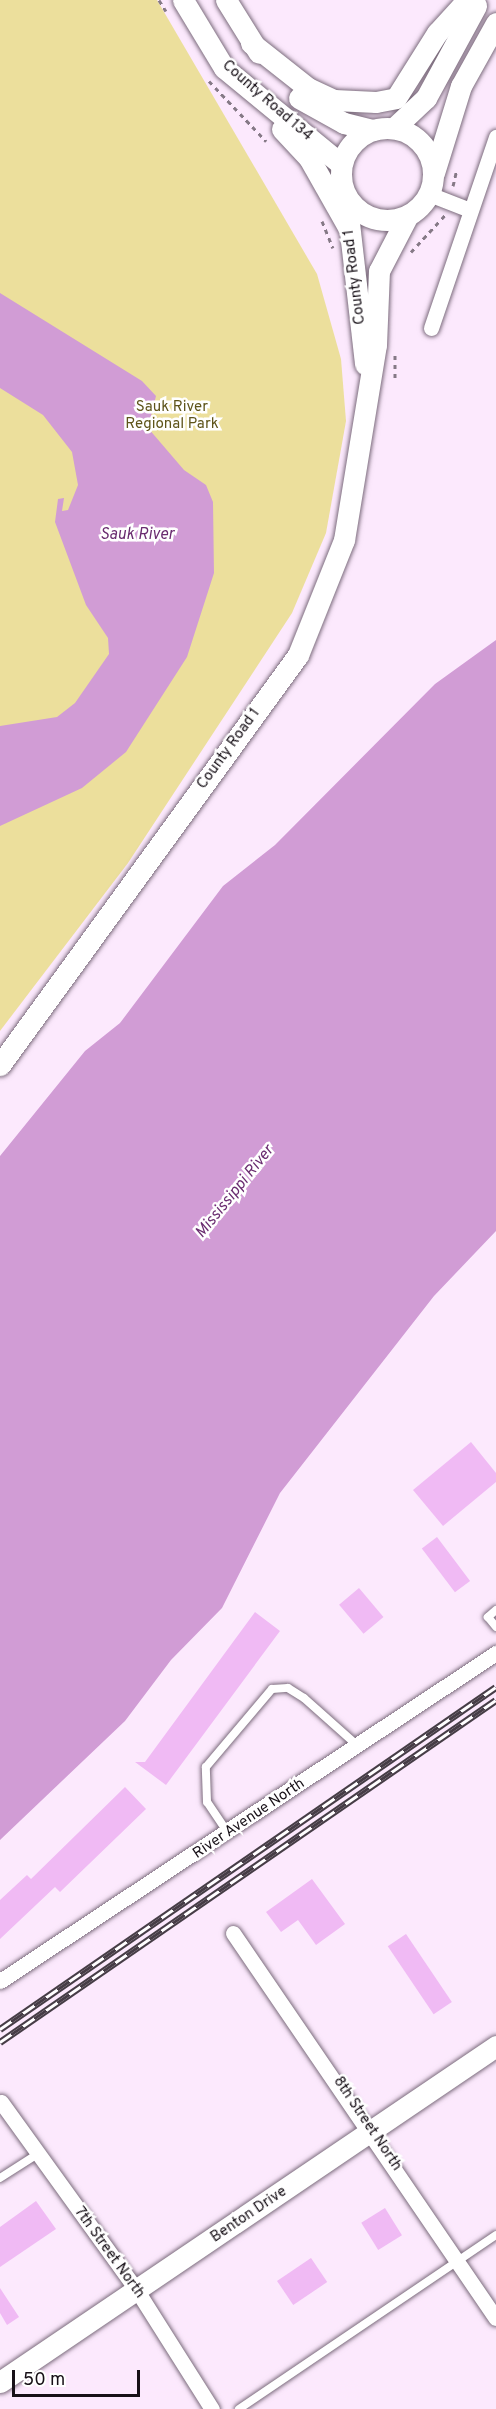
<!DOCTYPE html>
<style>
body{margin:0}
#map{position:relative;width:496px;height:2409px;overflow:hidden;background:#fce9fd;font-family:Overpass,sans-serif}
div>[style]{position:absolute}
.green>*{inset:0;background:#ecdf9c}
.water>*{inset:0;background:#d19cd5}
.building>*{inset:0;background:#f0baf4;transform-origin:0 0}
.path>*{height:3px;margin-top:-1.5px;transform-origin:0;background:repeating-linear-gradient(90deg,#857986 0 4.5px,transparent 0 9px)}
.roads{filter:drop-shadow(0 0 2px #7c6c7d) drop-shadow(0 0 2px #7c6c7d)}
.lane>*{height:8px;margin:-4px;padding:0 4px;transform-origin:4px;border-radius:4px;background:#fff}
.street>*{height:15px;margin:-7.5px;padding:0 7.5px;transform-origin:7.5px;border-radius:7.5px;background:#fff}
.secondary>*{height:21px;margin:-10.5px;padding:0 10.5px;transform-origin:10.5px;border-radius:10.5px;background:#fff}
.secondary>.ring{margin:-10.5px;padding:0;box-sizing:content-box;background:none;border:21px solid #fff;border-radius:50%}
.rail>*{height:7px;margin-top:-3.5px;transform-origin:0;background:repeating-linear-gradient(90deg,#fff 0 14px,#463d46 0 28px);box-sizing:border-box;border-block:2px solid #463d46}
span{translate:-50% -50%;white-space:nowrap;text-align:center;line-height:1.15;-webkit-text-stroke:5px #fff;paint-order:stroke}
.street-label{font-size:15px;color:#171017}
.park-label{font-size:15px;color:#5e541a}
.water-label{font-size:16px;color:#6a2c70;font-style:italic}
.scale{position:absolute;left:12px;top:2370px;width:128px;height:27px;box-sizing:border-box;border:3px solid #171017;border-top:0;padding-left:8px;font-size:18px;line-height:21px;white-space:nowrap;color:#171017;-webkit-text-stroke:4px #fff;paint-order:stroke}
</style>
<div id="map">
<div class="green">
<i style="clip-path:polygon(0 0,157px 0,317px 274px,341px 359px,346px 421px,326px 533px,292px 613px,128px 863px,0 1031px)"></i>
</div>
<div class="water">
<i style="clip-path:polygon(0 293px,142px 381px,156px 396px,148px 428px,184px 470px,206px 485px,213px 502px,214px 573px,187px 657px,126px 752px,82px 788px,0 826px,0 726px,57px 717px,75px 703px,109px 654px,108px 638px,86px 605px,55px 522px,58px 499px,64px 498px,62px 511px,68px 510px,78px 485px,72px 452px,43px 415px,0 388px)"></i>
<i style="clip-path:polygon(496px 640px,496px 1231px,434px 1296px,280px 1493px,222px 1608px,171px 1660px,125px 1721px,0 1840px,0 1156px,85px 1051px,120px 1023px,223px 886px,275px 845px,435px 684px)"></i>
</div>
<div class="building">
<i style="clip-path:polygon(471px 1442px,496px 1473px,496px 1482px,443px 1526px,413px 1490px)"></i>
<i style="left:437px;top:1537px;width:55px;height:19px;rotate:53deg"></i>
<i style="left:359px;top:1588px;width:38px;height:26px;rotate:50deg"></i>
<i style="clip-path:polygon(255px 1612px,280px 1631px,166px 1785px,135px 1762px,145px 1762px)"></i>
<i style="clip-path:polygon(125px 1787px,146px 1809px,60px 1892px,55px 1887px,0 1939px,0 1900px,27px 1875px,31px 1879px)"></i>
<i style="clip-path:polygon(312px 1879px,345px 1924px,316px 1945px,298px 1920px,281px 1932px,266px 1912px)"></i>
<i style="left:406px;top:1934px;width:82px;height:22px;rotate:56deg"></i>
<i style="clip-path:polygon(36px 2201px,56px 2229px,0 2267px,0 2227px)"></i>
<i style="left:385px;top:2208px;width:32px;height:28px;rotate:58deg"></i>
<i style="left:311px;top:2258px;width:29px;height:41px;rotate:56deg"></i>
<i style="clip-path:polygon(0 2288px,19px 2317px,7px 2325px,0 2313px)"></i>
</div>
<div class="path">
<i style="left:159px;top:0;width:13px;rotate:58deg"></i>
<i style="left:209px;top:81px;width:83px;rotate:46.5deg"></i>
<i style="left:453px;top:186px;width:17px;rotate:-77deg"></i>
<i style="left:322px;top:221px;width:29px;rotate:68deg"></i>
<i style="left:411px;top:252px;width:50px;rotate:-47.4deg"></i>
<i style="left:395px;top:378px;width:25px;rotate:-90deg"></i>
</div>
<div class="roads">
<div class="lane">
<i style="left:496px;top:1610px;width:11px;rotate:139deg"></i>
<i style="left:488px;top:1617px;width:13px;rotate:51deg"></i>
<i style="left:228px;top:1833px;width:37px;rotate:-124deg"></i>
<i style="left:207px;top:1802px;width:35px;rotate:-92deg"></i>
<i style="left:206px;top:1767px;width:102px;rotate:-49.8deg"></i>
<i style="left:272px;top:1689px;width:16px;rotate:-4deg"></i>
<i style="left:288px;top:1688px;width:19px;rotate:32deg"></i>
<i style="left:304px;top:1698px;width:71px;rotate:41.6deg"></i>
<i style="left:0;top:2178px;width:43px;rotate:-32.6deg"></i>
<i style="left:239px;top:2409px;width:310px;rotate:-34.1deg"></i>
</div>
<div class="street">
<i style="left:429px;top:194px;width:44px;rotate:21.3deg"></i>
<i style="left:431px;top:328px;width:202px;rotate:-71.2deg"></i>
<i style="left:233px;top:1933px;width:466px;rotate:55.7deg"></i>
<i style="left:0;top:1981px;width:595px;rotate:-33.48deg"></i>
<i style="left:1px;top:2102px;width:231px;rotate:54.2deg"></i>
<i style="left:136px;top:2289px;width:142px;rotate:57.7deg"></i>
</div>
<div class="secondary">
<i style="left:183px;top:0;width:79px;rotate:58.9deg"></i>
<i style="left:224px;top:68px;width:151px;rotate:39.4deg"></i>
<i style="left:226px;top:0;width:62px;rotate:58.1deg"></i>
<i style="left:251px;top:43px;width:73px;rotate:38.3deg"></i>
<i style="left:308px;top:88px;width:29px;rotate:25deg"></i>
<i style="left:334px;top:100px;width:42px;rotate:2.7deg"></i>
<i style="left:376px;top:102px;width:20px;rotate:-11deg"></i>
<i style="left:396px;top:98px;width:77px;rotate:-57.8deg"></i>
<i style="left:437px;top:33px;width:45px;rotate:-47.7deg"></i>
<i style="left:299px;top:98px;width:51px;rotate:29.1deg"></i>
<i style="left:344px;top:123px;width:29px;rotate:14deg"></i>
<i class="ring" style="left:341px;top:128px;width:71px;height:71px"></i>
<i style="left:394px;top:128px;width:44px;rotate:-43.2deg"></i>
<i style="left:426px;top:98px;width:105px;rotate:-61.5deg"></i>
<i style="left:282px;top:129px;width:40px;rotate:47deg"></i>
<i style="left:309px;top:158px;width:79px;rotate:60.5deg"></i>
<i style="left:434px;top:173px;width:91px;rotate:-72.8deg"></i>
<i style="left:461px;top:86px;width:72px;rotate:-60.9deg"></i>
<i style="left:348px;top:214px;width:151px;rotate:83.5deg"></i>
<i style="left:0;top:1065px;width:507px;rotate:-53.99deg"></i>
<i style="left:298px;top:655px;width:124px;rotate:-68.2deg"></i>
<i style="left:344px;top:540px;width:198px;rotate:-80.7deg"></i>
<i style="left:376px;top:345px;width:74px;rotate:-87.7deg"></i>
<i style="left:379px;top:271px;width:63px;rotate:-62.6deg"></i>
<i style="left:0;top:2382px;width:599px;rotate:-34.11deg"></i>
</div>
</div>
<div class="rail">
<i style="left:0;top:2029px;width:602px;rotate:-34.59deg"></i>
<i style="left:0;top:2042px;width:602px;rotate:-34.59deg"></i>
</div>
<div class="street-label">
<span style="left:267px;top:101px;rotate:41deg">County Road 134</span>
<span style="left:355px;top:277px;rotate:-97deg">County Road 1</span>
<span style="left:229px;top:749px;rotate:-54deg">County Road 1</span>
<span style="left:249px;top:1819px;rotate:-34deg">River Avenue North</span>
<span style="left:367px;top:2124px;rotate:56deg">8th Street North</span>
<span style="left:249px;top:2215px;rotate:-34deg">Benton Drive</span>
<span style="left:109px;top:2253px;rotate:54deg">7th Street North</span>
</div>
<div class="park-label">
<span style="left:172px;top:416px">Sauk River<br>Regional Park</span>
</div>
<div class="water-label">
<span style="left:137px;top:535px">Sauk River</span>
<span style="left:235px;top:1192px;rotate:-51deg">Mississippi River</span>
</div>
<div class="scale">50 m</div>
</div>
